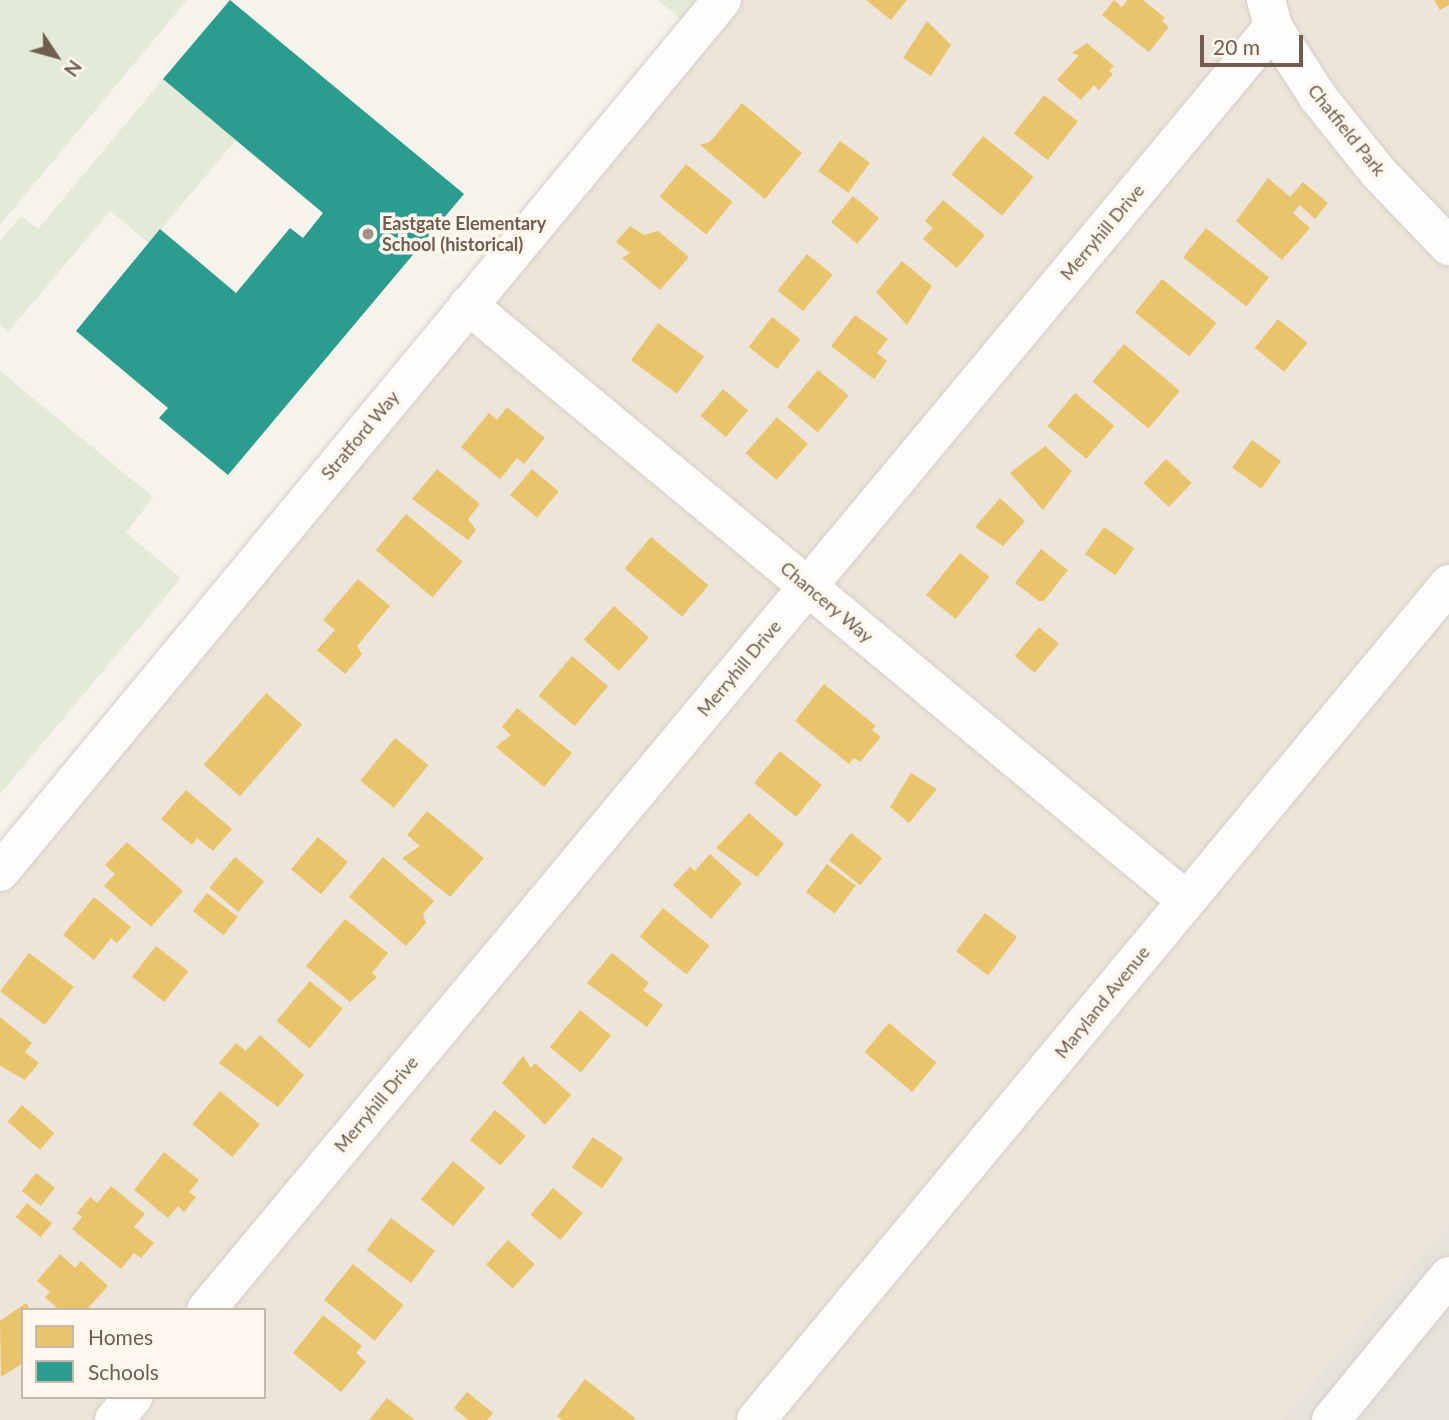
<!DOCTYPE html>
<style>
body{margin:0}
#map{position:relative;width:1449px;height:1420px;overflow:hidden;background:#f6f2ec;font-family:Lato,sans-serif}
div>[style]{position:absolute}
.residential>*{inset:0;background:#eee5da}
.industrial>*{inset:0;background:#e8e2dd}
.green>*{inset:0;background:#e3ebd8}
.homes>*{inset:0;background:#e9c46a;transform-origin:0 0}
.schools>*{inset:0;background:#2a9d8f}
.roads{filter:drop-shadow(0 0 2px #d3cec7) drop-shadow(0 0 2px #d3cec7)}
.minor>*{height:38px;margin:-19px;padding:0 19px;transform-origin:19px;border-radius:19px;background:#fefdfc}
.dots>*{width:19px;height:19px;translate:-50% -50%;box-sizing:border-box;border:4px solid #fdf7ee;border-radius:50%}
span{translate:-50% -50%;white-space:nowrap;text-align:center;line-height:1.15;-webkit-text-stroke:7px #fdf7ee;paint-order:stroke}
.street-label{font-size:18px;color:#715c4f}
.poi-label{font-size:18px;color:#715c4f;font-weight:700}
.left{translate:0 -50%;text-align:left}
.legend{position:absolute;left:21px;top:1308px;width:245px;height:91px;box-sizing:border-box;background:#fdf7ee;border:2px solid #c5b9ae;margin:0;padding:9px 12px;list-style:none;font-size:21px;color:#715c4f}
.legend li{display:flex;align-items:center;gap:14px;height:35px}
.legend b{width:35px;border:2px solid #c5b9ae}
.north{position:absolute;left:21px;top:21px;width:70px;height:70px;-webkit-text-stroke:5px #fdf7ee;paint-order:stroke;rotate:126deg;font-size:19px;font-weight:700;line-height:28px;text-align:center;color:#715c4f}
.north::after{content:'';display:block;margin:auto;width:24px;height:32px;background:#715c4f;clip-path:polygon(50% 0,100% 100%,50% 72%,0 100%)}
.scale{position:absolute;left:1200px;top:35px;width:103px;height:32px;box-sizing:border-box;border:4px solid #715c4f;border-top:0;padding-left:9px;font-size:21px;line-height:24px;white-space:nowrap;color:#715c4f;-webkit-text-stroke:5px #fdf7ee;paint-order:stroke}
</style>
<div id="map">
<div class="residential">
<i style="clip-path:polygon(evenodd,703px 0,1449px 0,1449px 1224px,1281px 1420px,0 1420px,0 848px,703px 0,23px 1310px,264px 1310px,264px 1397px,23px 1397px,23px 1310px)"></i>
</div>
<div class="industrial">
<i style="clip-path:polygon(1449px 1224px,1449px 1420px,1281px 1420px)"></i>
</div>
<div class="green">
<i style="clip-path:polygon(0 0,187px 0,0 225px)"></i>
<i style="clip-path:polygon(658px 0,703px 0,684px 22px)"></i>
<i style="clip-path:polygon(163px 79px,236px 140px,149px 243px,110px 211px,8px 332px,0 325px,0 241px,21px 216px,38px 229px)"></i>
<i style="clip-path:polygon(0 371px,153px 497px,126px 533px,181px 578px,0 794px)"></i>
</div>
<div class="homes">
<i style="clip-path:polygon(866px 0,907px 0,891px 20px)"></i>
<i style="clip-path:polygon(1114px 0,1122px 7px,1127px 0,1143px 0,1165px 18px,1162px 21px,1169px 27px,1149px 52px,1102px 15px)"></i>
<i style="clip-path:polygon(1434px 0,1449px 0,1449px 5px,1440px 10px)"></i>
<i style="clip-path:polygon(927px 21px,951px 45px,931px 76px,903px 58px)"></i>
<i style="clip-path:polygon(1087px 43px,1114px 66px,1109px 71px,1113px 74px,1099px 90px,1094px 85px,1081px 100px,1057px 80px,1079px 55px,1072px 53px)"></i>
<i style="left:1044px;top:95px;width:43px;height:49px;rotate:38deg"></i>
<i style="clip-path:polygon(742px 103px,802px 153px,765px 199px,700px 145px,710px 142px)"></i>
<i style="left:983px;top:136px;width:65px;height:50px;rotate:39deg"></i>
<i style="left:840px;top:141px;width:37px;height:37px;rotate:36deg"></i>
<i style="left:686px;top:164px;width:60px;height:42px;rotate:39deg"></i>
<i style="clip-path:polygon(1268px 178px,1290px 197px,1303px 182px,1328px 203px,1315px 219px,1300px 205px,1293px 213px,1310px 228px,1282px 260px,1236px 221px)"></i>
<i style="left:853px;top:196px;width:34px;height:34px;rotate:40deg"></i>
<i style="clip-path:polygon(943px 200px,985px 235px,957px 268px,923px 239px,933px 228px,925px 221px)"></i>
<i style="clip-path:polygon(630px 226px,644px 235px,658px 231px,689px 257px,660px 290px,622px 258px,630px 253px,616px 242px)"></i>
<i style="left:1206px;top:228px;width:80px;height:37px;rotate:38deg"></i>
<i style="left:807px;top:254px;width:33px;height:47px;rotate:39deg"></i>
<i style="clip-path:polygon(902px 261px,932px 286px,907px 325px,876px 292px)"></i>
<i style="left:1162px;top:279px;width:70px;height:43px;rotate:39deg"></i>
<i style="clip-path:polygon(855px 315px,888px 339px,877px 353px,887px 361px,874px 379px,831px 346px)"></i>
<i style="left:772px;top:317px;width:36px;height:38px;rotate:38deg"></i>
<i style="left:1278px;top:319px;width:38px;height:37px;rotate:39deg"></i>
<i style="left:658px;top:323px;width:57px;height:46px;rotate:36deg"></i>
<i style="left:1124px;top:344px;width:73px;height:49px;rotate:40deg"></i>
<i style="left:818px;top:370px;width:40px;height:48px;rotate:40deg"></i>
<i style="left:723px;top:389px;width:33px;height:35px;rotate:40deg"></i>
<i style="left:1075px;top:393px;width:51px;height:43px;rotate:40deg"></i>
<i style="clip-path:polygon(507px 407px,545px 438px,524px 464px,517px 458px,500px 479px,461px 447px,489px 413px,497px 420px)"></i>
<i style="left:777px;top:417px;width:41px;height:48px;rotate:41deg"></i>
<i style="left:1252px;top:440px;width:36px;height:34px;rotate:36deg"></i>
<i style="clip-path:polygon(1045px 446px,1072px 471px,1043px 510px,1010px 473px)"></i>
<i style="left:1166px;top:459px;width:35px;height:33px;rotate:43deg"></i>
<i style="clip-path:polygon(437px 469px,480px 504px,468px 519px,476px 530px,468px 540px,412px 499px)"></i>
<i style="left:532px;top:469px;width:35px;height:34px;rotate:40deg"></i>
<i style="clip-path:polygon(1000px 498px,1025px 521px,1003px 546px,975px 527px)"></i>
<i style="left:406px;top:514px;width:74px;height:47px;rotate:40deg"></i>
<i style="left:1104px;top:527px;width:37px;height:33px;rotate:35deg"></i>
<i style="left:651px;top:537px;width:75px;height:41px;rotate:40deg"></i>
<i style="clip-path:polygon(1041px 549px,1068px 570px,1044px 601px,1039px 601px,1015px 583px)"></i>
<i style="left:960px;top:553px;width:38px;height:54px;rotate:39deg"></i>
<i style="clip-path:polygon(358px 579px,390px 606px,357px 646px,362px 654px,345px 674px,317px 650px,335px 630px,323px 620px)"></i>
<i style="left:614px;top:606px;width:47px;height:45px;rotate:42deg"></i>
<i style="left:1039px;top:627px;width:26px;height:38px;rotate:40deg"></i>
<i style="left:572px;top:656px;width:47px;height:52px;rotate:40deg"></i>
<i style="clip-path:polygon(824px 684px,876px 726px,872px 730px,881px 737px,860px 762px,854px 758px,849px 764px,795px 721px)"></i>
<i style="left:266px;top:693px;width:48px;height:95px;rotate:41deg"></i>
<i style="clip-path:polygon(517px 708px,572px 753px,544px 787px,496px 747px,511px 735px,502px 727px)"></i>
<i style="left:395px;top:738px;width:43px;height:55px;rotate:39deg"></i>
<i style="left:780px;top:751px;width:54px;height:41px;rotate:39deg"></i>
<i style="clip-path:polygon(911px 773px,937px 789px,909px 823px,890px 807px)"></i>
<i style="clip-path:polygon(186px 790px,232px 829px,213px 851px,197px 838px,192px 845px,161px 819px)"></i>
<i style="clip-path:polygon(427px 811px,484px 858px,450px 897px,402px 858px,420px 846px,407px 835px)"></i>
<i style="clip-path:polygon(749px 813px,784px 844px,757px 877px,716px 848px)"></i>
<i style="left:851px;top:833px;width:40px;height:35px;rotate:39deg"></i>
<i style="left:318px;top:837px;width:39px;height:42px;rotate:40deg"></i>
<i style="clip-path:polygon(127px 842px,183px 891px,151px 927px,104px 886px,115px 874px,105px 865px)"></i>
<i style="clip-path:polygon(710px 854px,742px 883px,711px 919px,673px 885px,690px 867px,695px 871px)"></i>
<i style="left:235px;top:857px;width:38px;height:40px;rotate:40deg"></i>
<i style="clip-path:polygon(383px 857px,434px 901px,423px 914px,426px 923px,406px 946px,349px 897px)"></i>
<i style="left:827px;top:864px;width:36px;height:35px;rotate:37deg"></i>
<i style="left:207px;top:893px;width:39px;height:23px;rotate:38deg"></i>
<i style="clip-path:polygon(94px 897px,131px 927px,117px 943px,111px 938px,94px 960px,63px 935px)"></i>
<i style="left:663px;top:908px;width:60px;height:37px;rotate:39deg"></i>
<i style="left:985px;top:913px;width:40px;height:48px;rotate:37deg"></i>
<i style="clip-path:polygon(345px 919px,388px 953px,372px 973px,377px 977px,350px 1002px,306px 966px)"></i>
<i style="left:156px;top:946px;width:41px;height:39px;rotate:38deg"></i>
<i style="left:29px;top:953px;width:56px;height:48px;rotate:37deg"></i>
<i style="clip-path:polygon(612px 953px,649px 983px,643px 990px,663px 1005px,647px 1027px,587px 983px)"></i>
<i style="left:310px;top:981px;width:43px;height:52px;rotate:40deg"></i>
<i style="left:580px;top:1010px;width:40px;height:48px;rotate:39deg"></i>
<i style="clip-path:polygon(0 1017px,32px 1043px,25px 1052px,39px 1063px,25px 1080px,0 1066px)"></i>
<i style="left:889px;top:1023px;width:62px;height:38px;rotate:40deg"></i>
<i style="clip-path:polygon(260px 1035px,304px 1075px,278px 1107px,219px 1063px,236px 1043px,246px 1051px)"></i>
<i style="clip-path:polygon(523px 1056px,531px 1068px,535px 1063px,571px 1095px,545px 1125px,502px 1083px)"></i>
<i style="left:220px;top:1091px;width:52px;height:43px;rotate:40deg"></i>
<i style="left:22px;top:1105px;width:43px;height:22px;rotate:41deg"></i>
<i style="left:495px;top:1110px;width:40px;height:39px;rotate:40deg"></i>
<i style="left:593px;top:1137px;width:37px;height:37px;rotate:35deg"></i>
<i style="clip-path:polygon(164px 1152px,199px 1180px,189px 1192px,196px 1197px,184px 1212px,178px 1206px,168px 1218px,134px 1190px)"></i>
<i style="left:453px;top:1161px;width:42px;height:50px;rotate:40deg"></i>
<i style="left:36px;top:1173px;width:24px;height:23px;rotate:38deg"></i>
<i style="clip-path:polygon(111px 1186px,145px 1214px,134px 1227px,154px 1243px,141px 1258px,134px 1253px,121px 1269px,72px 1229px,82px 1217px,77px 1213px,90px 1197px,97px 1203px)"></i>
<i style="left:553px;top:1188px;width:39px;height:35px;rotate:40deg"></i>
<i style="left:27px;top:1203px;width:32px;height:18px;rotate:39deg"></i>
<i style="left:391px;top:1218px;width:55px;height:40px;rotate:37deg"></i>
<i style="left:508px;top:1240px;width:36px;height:33px;rotate:42deg"></i>
<i style="clip-path:polygon(60px 1254px,75px 1268px,81px 1261px,108px 1286px,86px 1310px,59px 1310px,45px 1297px,50px 1292px,37px 1281px)"></i>
<i style="left:353px;top:1264px;width:65px;height:46px;rotate:39deg"></i>
<i style="clip-path:polygon(26px 1303px,31px 1310px,23px 1310px,23px 1363px,1px 1377px,0 1321px)"></i>
<i style="clip-path:polygon(323px 1315px,362px 1346px,356px 1353px,366px 1362px,341px 1392px,293px 1353px)"></i>
<i style="clip-path:polygon(585px 1379px,635px 1418px,634px 1420px,562px 1420px,557px 1416px)"></i>
<i style="clip-path:polygon(467px 1392px,493px 1413px,487px 1420px,468px 1420px,454px 1408px)"></i>
<i style="clip-path:polygon(387px 1398px,415px 1420px,369px 1420px)"></i>
</div>
<div class="schools">
<i style="clip-path:polygon(230px 0,464px 194px,228px 475px,159px 418px,168px 408px,76px 331px,160px 229px,236px 293px,290px 228px,303px 238px,323px 213px,163px 79px)"></i>
</div>
<div class="roads">
<div class="minor">
<i style="left:1266px;top:0;width:28px;rotate:75deg"></i>
<i style="left:1273px;top:27px;width:83px;rotate:57.3deg"></i>
<i style="left:1318px;top:97px;width:95px;rotate:51.4deg"></i>
<i style="left:1377px;top:171px;width:104px;rotate:46.2deg"></i>
<i style="left:468px;top:305px;width:932px;rotate:39.65deg"></i>
<i style="left:0;top:872px;width:1132px;rotate:-50.38deg"></i>
<i style="left:206px;top:1310px;width:1669px;rotate:-50.25deg"></i>
<i style="left:114px;top:1420px;width:30px;rotate:-50deg"></i>
<i style="left:756px;top:1420px;width:1086px;rotate:-50.34deg"></i>
<i style="left:1331px;top:1420px;width:186px;rotate:-50.7deg"></i>
</div>
</div>
<div class="dots">
<i style="left:368px;top:234px;background:#a09086"></i>
</div>
<div class="street-label">
<span style="left:1347px;top:130px;rotate:51deg">Chatfield Park</span>
<span style="left:1102px;top:232px;rotate:-50deg">Merryhill Drive</span>
<span style="left:360px;top:435px;rotate:-50deg">Stratford Way</span>
<span style="left:827px;top:602px;rotate:40deg">Chancery Way</span>
<span style="left:739px;top:668px;rotate:-50deg">Merryhill Drive</span>
<span style="left:1102px;top:1002px;rotate:-51deg">Maryland Avenue</span>
<span style="left:376px;top:1104px;rotate:-50deg">Merryhill Drive</span>
</div>
<div class="poi-label">
<span class="left" style="left:382px;top:234px">Eastgate Elementary<br>School (historical)</span>
</div>
<ul class="legend">
<li><b style="height:19px;background:#e9c46a"></b>Homes</li>
<li><b style="height:19px;background:#2a9d8f"></b>Schools</li>
</ul>
<div class="north">N</div>
<div class="scale">20 m</div>
</div>
